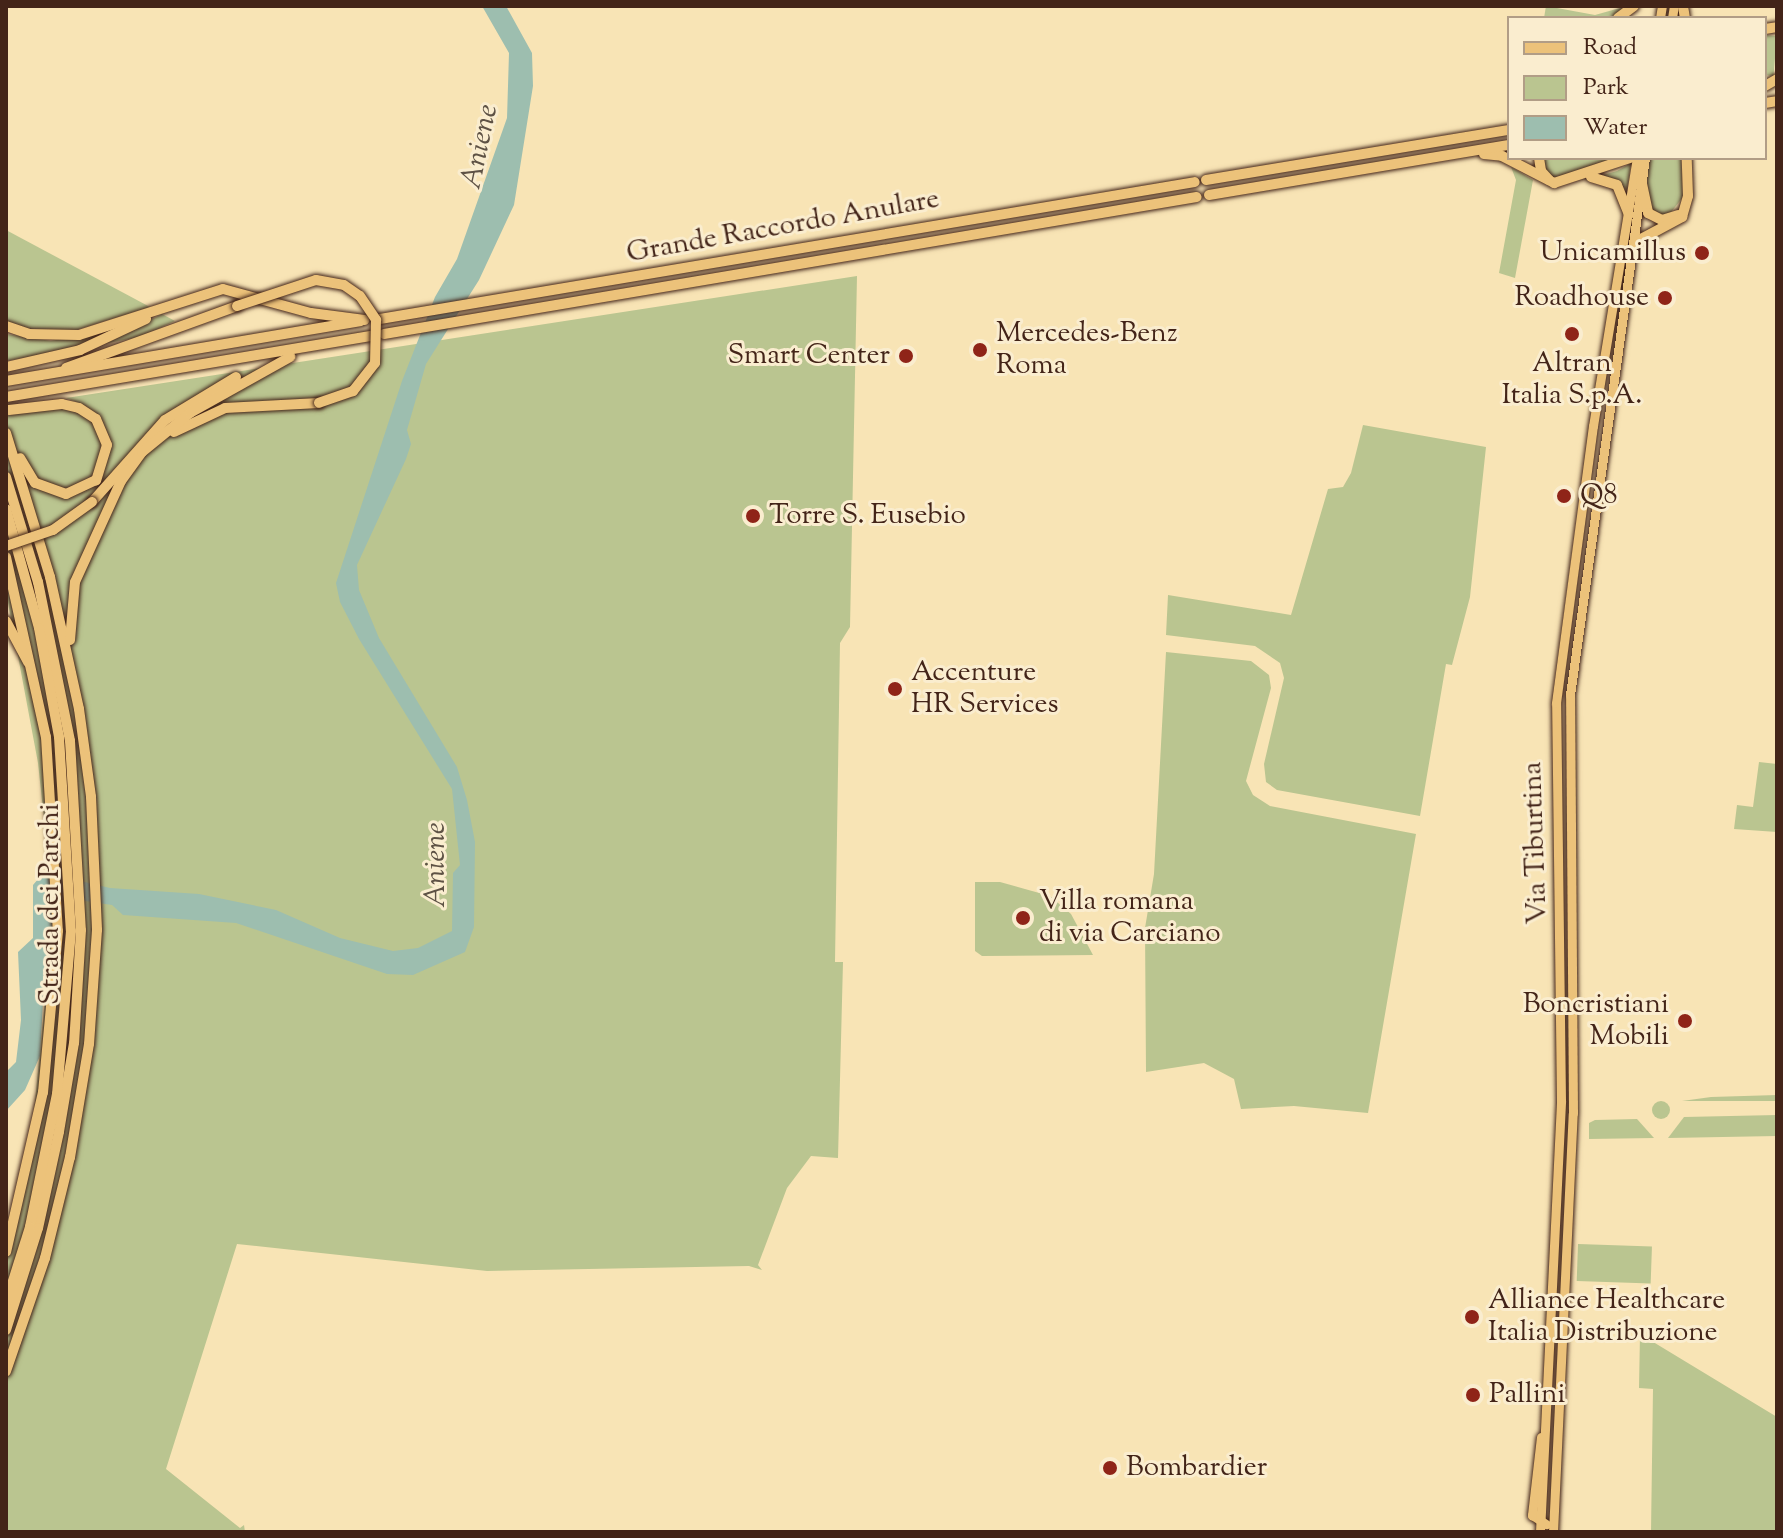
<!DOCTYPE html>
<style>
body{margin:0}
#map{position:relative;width:1783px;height:1538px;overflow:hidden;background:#f8e4b5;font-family:"Sorts Mill Goudy",serif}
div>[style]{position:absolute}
.green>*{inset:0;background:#bac590;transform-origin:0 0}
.round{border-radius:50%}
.water>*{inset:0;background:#9dbeaf}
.roads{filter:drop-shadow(0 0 2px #432418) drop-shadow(0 0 2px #432418)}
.primary>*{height:9px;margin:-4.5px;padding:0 4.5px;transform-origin:4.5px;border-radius:4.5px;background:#ecc27a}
.highway>*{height:10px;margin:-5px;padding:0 5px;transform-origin:5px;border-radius:5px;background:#ecc27a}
.bridges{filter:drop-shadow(0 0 2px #432418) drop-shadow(0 0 2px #432418)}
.highway-bridge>*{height:10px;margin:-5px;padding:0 5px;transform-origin:5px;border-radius:5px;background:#ecc27a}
.dots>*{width:22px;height:22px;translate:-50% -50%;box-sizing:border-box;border:4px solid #faedcf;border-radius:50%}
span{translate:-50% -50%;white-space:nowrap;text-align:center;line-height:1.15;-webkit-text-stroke:6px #faedcf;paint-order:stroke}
.street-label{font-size:28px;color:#432418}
.poi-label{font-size:28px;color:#432418}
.right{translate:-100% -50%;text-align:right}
.left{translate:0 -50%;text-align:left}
.water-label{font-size:30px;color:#5e5245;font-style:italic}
.frame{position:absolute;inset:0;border:8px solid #432418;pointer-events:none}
.legend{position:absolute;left:1507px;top:16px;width:260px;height:144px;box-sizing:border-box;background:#faedcf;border:2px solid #b19d86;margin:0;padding:10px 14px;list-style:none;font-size:24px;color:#432418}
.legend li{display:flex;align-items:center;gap:16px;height:40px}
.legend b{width:40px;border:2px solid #b19d86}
</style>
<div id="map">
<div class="green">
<i style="clip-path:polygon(1546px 6px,1595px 15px,1627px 6px,1613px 18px,1544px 18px)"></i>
<i style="left:1765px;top:35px;width:12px;height:40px;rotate:5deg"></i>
<i style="clip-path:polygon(1544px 158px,1626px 158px,1560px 180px,1547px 176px)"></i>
<i style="clip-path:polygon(1650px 158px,1681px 158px,1683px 197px,1668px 216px,1652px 213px,1644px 190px)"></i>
<i style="clip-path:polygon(1631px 163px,1627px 190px,1603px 175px,1617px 171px)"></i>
<i style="clip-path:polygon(1511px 167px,1533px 180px,1515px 278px,1499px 273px,1516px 180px)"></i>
<i style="clip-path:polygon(6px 230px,150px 307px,76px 330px,36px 332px,6px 323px)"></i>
<i style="clip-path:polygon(857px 276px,850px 627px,840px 643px,835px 962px,843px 962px,838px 1158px,811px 1156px,787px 1188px,758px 1265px,762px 1270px,749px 1266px,487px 1271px,237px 1244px,166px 1469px,240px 1528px,244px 1525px,245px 1532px,6px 1532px,6px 1230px,33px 1121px,54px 912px,38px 763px,6px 592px,6px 416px,77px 402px,66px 398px)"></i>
<i style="clip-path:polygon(162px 314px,175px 321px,140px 337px,103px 344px)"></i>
<i style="clip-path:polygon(124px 326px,66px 350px,6px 361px,6px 334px,51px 341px)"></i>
<i style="clip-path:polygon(1363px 425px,1486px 447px,1470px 597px,1452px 665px,1446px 664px,1420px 816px,1277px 790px,1266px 782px,1264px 764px,1284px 678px,1280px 663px,1255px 646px,1166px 635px,1168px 595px,1291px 615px,1328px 489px,1343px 487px,1351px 473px)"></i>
<i style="clip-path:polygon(1166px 652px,1251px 661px,1269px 675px,1271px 688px,1246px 781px,1253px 795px,1270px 806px,1416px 834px,1368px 1113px,1294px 1106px,1241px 1109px,1234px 1079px,1204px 1063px,1146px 1072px,1145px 928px,1154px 874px)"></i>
<i style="clip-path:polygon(1759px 762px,1777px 764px,1777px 832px,1734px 829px,1737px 805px,1753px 807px)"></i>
<i style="clip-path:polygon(975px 882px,1000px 882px,1050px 896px,1071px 914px,1093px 955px,982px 956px,975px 951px)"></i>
<i style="clip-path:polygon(1777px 1095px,1777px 1101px,1682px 1101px,1711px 1097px)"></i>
<i class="round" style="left:1652px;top:1101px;width:18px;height:18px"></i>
<i style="clip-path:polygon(1777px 1115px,1777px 1136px,1668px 1138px,1684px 1117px)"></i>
<i style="clip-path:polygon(1637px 1119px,1654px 1138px,1589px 1139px,1589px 1123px,1595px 1120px)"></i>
<i style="left:1578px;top:1244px;width:74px;height:37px;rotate:2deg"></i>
<i style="clip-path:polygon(1640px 1334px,1777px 1417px,1777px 1532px,1651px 1532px,1653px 1389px,1639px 1388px)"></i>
</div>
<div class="water">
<i style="clip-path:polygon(482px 6px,506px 6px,532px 53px,533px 86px,514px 205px,479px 280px,426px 364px,407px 430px,411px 444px,406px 459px,357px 565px,359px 590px,379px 638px,457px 767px,467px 800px,475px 842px,474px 927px,465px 952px,413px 975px,387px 974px,236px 923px,123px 915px,112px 905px,58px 897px,45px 967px,40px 1056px,25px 1090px,6px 1111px,6px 1072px,16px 1062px,21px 1020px,18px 952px,33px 938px,33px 885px,39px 878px,51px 874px,110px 888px,199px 894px,276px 910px,340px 938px,393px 951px,418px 948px,452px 931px,453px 873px,460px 865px,452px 789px,359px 639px,340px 602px,336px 583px,402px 381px,435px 297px,457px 259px,507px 118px,509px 53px)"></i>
</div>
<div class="roads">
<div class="primary">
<i style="left:1660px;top:18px;width:12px;rotate:-81deg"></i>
<i style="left:1672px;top:18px;width:12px;rotate:-81deg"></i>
<i style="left:1541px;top:1437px;width:79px;rotate:96.6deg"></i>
<i style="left:1532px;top:1515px;width:17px;rotate:33deg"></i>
<i style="left:1540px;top:1532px;width:432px;rotate:-87.2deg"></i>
<i style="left:1561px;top:1101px;width:398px;rotate:-90.7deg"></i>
<i style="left:1556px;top:703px;width:279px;rotate:-82.4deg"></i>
<i style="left:1593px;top:426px;width:272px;rotate:-80.7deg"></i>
<i style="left:1553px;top:1532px;width:419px;rotate:-87.3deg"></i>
<i style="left:1573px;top:1113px;width:418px;rotate:-90.4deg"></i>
<i style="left:1570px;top:695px;width:542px;rotate:-82.05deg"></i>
</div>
<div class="highway">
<i style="left:1683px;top:6px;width:12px;rotate:81deg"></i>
<i style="left:1618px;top:18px;width:20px;rotate:-37deg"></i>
<i style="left:1765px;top:29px;width:12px;rotate:-9deg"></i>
<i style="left:1765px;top:86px;width:14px;rotate:-30deg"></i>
<i style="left:1765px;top:103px;width:12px;rotate:-9deg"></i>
<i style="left:1484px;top:154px;width:18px;rotate:6deg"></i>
<i style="left:1502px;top:156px;width:59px;rotate:27.4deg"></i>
<i style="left:1554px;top:183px;width:80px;rotate:-18.2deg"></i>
<i style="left:1539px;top:158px;width:13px;rotate:81deg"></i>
<i style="left:1541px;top:171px;width:12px;rotate:48deg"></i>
<i style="left:1591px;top:177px;width:27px;rotate:17deg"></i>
<i style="left:1617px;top:185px;width:32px;rotate:68deg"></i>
<i style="left:1641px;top:179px;width:35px;rotate:78deg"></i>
<i style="left:1648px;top:213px;width:16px;rotate:27deg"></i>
<i style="left:1662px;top:220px;width:17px;rotate:-17deg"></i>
<i style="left:1206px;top:180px;width:307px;rotate:-9.4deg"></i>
<i style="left:1209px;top:195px;width:304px;rotate:-9.5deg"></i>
<i style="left:1629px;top:254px;width:19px;rotate:-51deg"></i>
<i style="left:1641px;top:239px;width:47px;rotate:-28.2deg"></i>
<i style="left:1682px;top:217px;width:22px;rotate:-74deg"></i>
<i style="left:1688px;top:196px;width:38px;rotate:-92deg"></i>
<i style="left:380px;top:319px;width:826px;rotate:-9.54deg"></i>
<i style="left:6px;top:326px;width:24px;rotate:19deg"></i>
<i style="left:29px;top:334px;width:50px;rotate:1.1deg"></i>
<i style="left:79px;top:335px;width:151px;rotate:-17.7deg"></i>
<i style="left:223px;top:289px;width:91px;rotate:15.3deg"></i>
<i style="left:311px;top:313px;width:54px;rotate:7.4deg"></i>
<i style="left:384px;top:334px;width:824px;rotate:-9.57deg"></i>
<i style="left:6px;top:367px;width:76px;rotate:-12.9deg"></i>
<i style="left:80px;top:350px;width:73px;rotate:-25.2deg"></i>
<i style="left:66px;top:368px;width:182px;rotate:-19.9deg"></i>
<i style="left:6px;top:381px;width:360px;rotate:-9.6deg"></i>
<i style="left:6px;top:397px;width:371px;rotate:-9.5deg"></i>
<i style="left:9px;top:410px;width:53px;rotate:-6.5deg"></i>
<i style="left:62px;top:404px;width:17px;rotate:13deg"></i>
<i style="left:79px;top:408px;width:20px;rotate:33deg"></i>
<i style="left:96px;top:419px;width:28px;rotate:67deg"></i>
<i style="left:107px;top:445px;width:37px;rotate:107deg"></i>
<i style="left:96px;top:480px;width:33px;rotate:155deg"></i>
<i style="left:66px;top:494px;width:33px;rotate:-160deg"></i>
<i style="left:35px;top:483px;width:29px;rotate:-121deg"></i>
<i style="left:174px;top:432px;width:56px;rotate:-25.2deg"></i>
<i style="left:225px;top:408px;width:94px;rotate:-3deg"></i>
<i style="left:6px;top:433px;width:151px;rotate:73deg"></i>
<i style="left:50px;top:577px;width:135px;rotate:77.6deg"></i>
<i style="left:79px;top:709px;width:89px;rotate:82.2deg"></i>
<i style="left:91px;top:797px;width:133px;rotate:87.4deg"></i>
<i style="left:97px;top:930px;width:114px;rotate:94deg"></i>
<i style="left:89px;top:1044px;width:115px;rotate:99.5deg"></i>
<i style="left:70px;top:1157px;width:104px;rotate:103.9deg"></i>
<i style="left:45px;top:1258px;width:120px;rotate:109deg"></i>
<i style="left:6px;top:477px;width:110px;rotate:73.1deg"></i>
<i style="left:38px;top:582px;width:162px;rotate:78.6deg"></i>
<i style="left:70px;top:741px;width:189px;rotate:86.7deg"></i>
<i style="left:81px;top:930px;width:113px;rotate:93.5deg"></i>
<i style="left:74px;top:1043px;width:90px;rotate:99.6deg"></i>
<i style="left:59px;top:1132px;width:98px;rotate:102.3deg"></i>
<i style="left:38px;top:1228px;width:107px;rotate:107.4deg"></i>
<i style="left:92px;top:502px;width:110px;rotate:-48.3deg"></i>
<i style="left:165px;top:420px;width:83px;rotate:-31.2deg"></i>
<i style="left:6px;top:509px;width:123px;rotate:74.5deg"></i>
<i style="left:39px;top:628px;width:111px;rotate:79.6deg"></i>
<i style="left:59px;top:737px;width:194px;rotate:86.5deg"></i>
<i style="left:71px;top:931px;width:164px;rotate:94.9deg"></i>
<i style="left:57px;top:1094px;width:136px;rotate:101.5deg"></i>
<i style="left:30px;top:1227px;width:80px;rotate:107.5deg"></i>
<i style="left:6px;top:557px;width:184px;rotate:77.5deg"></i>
<i style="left:46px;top:737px;width:194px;rotate:86.5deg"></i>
<i style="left:58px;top:931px;width:162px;rotate:95.3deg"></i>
<i style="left:43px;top:1092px;width:164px;rotate:103deg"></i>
<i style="left:6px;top:621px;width:47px;rotate:61.8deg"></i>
<i style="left:70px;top:640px;width:58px;rotate:-85.1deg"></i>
<i style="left:75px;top:582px;width:111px;rotate:-65.5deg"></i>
<i style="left:121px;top:481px;width:36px;rotate:-54deg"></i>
<i style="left:142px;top:452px;width:62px;rotate:-39.1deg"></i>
<i style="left:190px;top:413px;width:115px;rotate:-29.2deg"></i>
</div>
</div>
<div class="bridges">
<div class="highway-bridge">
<i style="left:237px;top:306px;width:83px;rotate:-18.2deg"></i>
<i style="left:316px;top:280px;width:28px;rotate:10deg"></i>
<i style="left:344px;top:285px;width:19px;rotate:35deg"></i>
<i style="left:360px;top:296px;width:29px;rotate:56deg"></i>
<i style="left:376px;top:320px;width:43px;rotate:91.3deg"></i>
<i style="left:375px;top:363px;width:36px;rotate:128deg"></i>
<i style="left:353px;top:391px;width:36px;rotate:161deg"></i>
<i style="left:6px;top:546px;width:50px;rotate:-18.8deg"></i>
<i style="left:53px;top:530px;width:48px;rotate:-35.7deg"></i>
</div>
</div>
<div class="dots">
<i style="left:1702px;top:253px;background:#8f2418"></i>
<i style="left:1665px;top:298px;background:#8f2418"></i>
<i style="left:1572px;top:334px;background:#8f2418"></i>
<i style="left:980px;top:350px;background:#8f2418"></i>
<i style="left:906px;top:356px;background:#8f2418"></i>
<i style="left:1564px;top:496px;background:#8f2418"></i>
<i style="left:753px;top:516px;background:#8f2418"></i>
<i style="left:895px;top:689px;background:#8f2418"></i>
<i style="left:1023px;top:918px;background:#8f2418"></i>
<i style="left:1685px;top:1021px;background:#8f2418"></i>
<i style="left:1472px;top:1317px;background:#8f2418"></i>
<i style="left:1473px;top:1395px;background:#8f2418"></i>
<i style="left:1110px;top:1468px;background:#8f2418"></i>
</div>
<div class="street-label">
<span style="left:783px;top:227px;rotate:-10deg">Grande Raccordo Anulare</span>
<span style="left:1536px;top:843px;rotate:-92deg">Via Tiburtina</span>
<span style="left:51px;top:904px;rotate:-90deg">Strada dei Parchi</span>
</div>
<div class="poi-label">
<span class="right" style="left:1686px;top:253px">Unicamillus</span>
<span class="right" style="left:1649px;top:298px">Roadhouse</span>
<span class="left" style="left:996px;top:350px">Mercedes-Benz<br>Roma</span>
<span class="right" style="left:890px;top:356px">Smart Center</span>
<span style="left:1572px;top:380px">Altran<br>Italia S.p.A.</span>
<span class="left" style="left:1580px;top:496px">Q8</span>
<span class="left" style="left:769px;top:516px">Torre S. Eusebio</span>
<span class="left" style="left:911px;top:689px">Accenture<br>HR Services</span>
<span class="left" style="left:1039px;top:918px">Villa romana<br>di via Carciano</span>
<span class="right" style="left:1669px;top:1021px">Boncristiani<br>Mobili</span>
<span class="left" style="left:1488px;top:1317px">Alliance Healthcare<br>Italia Distribuzione</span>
<span class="left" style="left:1489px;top:1395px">Pallini</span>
<span class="left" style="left:1126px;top:1468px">Bombardier</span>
</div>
<div class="water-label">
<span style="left:481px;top:147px;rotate:-78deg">Aniene</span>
<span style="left:437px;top:865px;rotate:-90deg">Aniene</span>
</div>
<div class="frame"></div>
<ul class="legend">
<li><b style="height:10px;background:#ecc27a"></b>Road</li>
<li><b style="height:22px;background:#bac590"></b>Park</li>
<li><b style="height:22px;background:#9dbeaf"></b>Water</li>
</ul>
</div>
